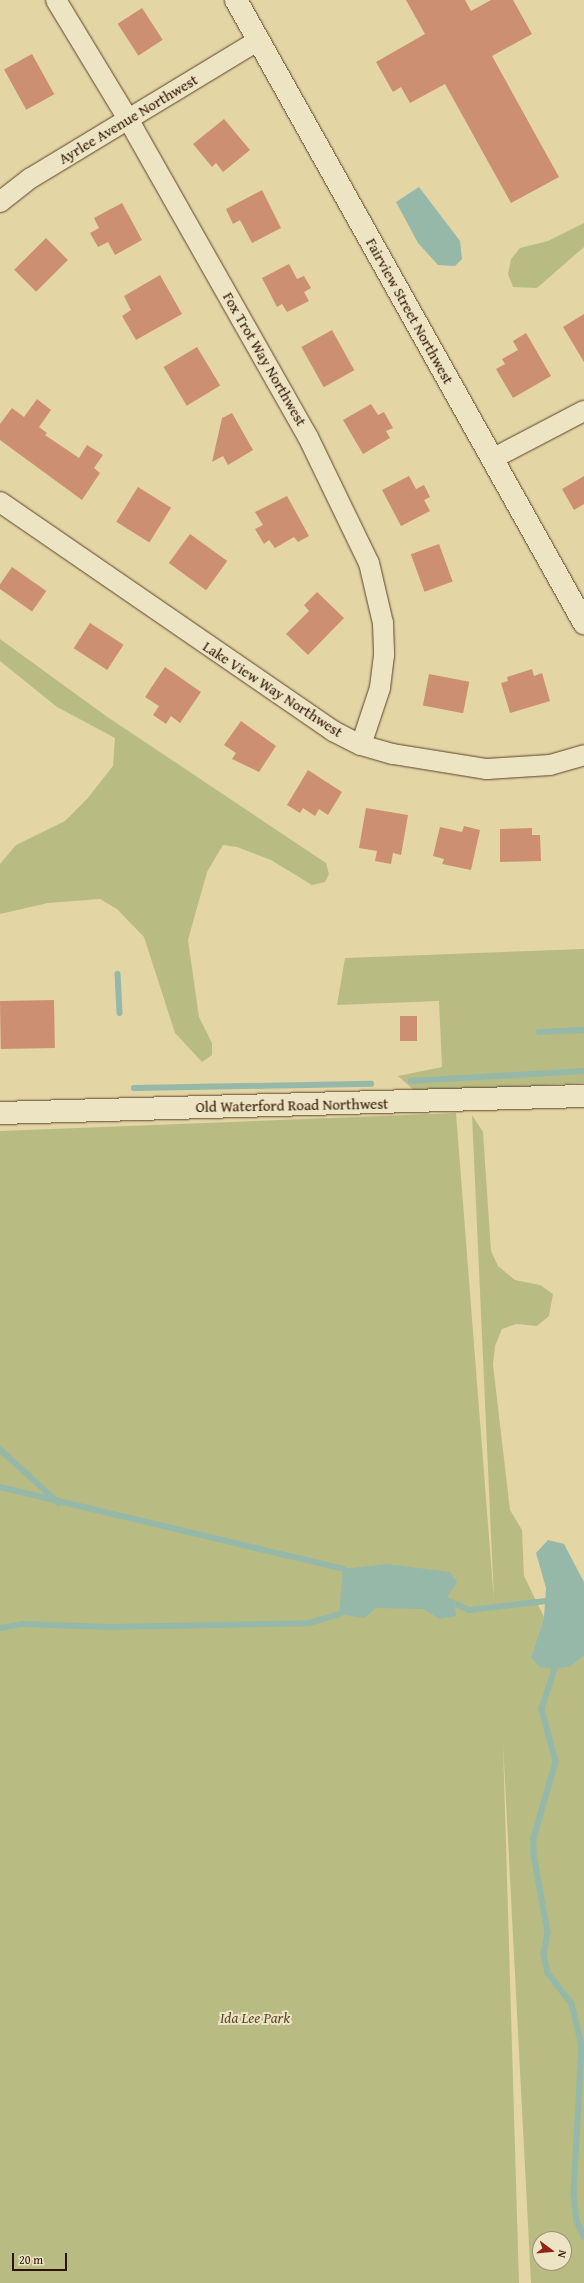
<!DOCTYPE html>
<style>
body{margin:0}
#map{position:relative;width:584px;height:2283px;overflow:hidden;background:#e4d5a5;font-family:"Gentium Book Plus",serif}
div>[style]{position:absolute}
.green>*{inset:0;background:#b8bc83}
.water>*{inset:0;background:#95b8a9}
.stream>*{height:5.5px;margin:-2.75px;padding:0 2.75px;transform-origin:2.75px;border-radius:2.75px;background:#95b8a9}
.building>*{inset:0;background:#cd8f72;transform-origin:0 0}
.roads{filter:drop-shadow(0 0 1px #5c442a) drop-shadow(0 0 1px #5c442a)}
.street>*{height:20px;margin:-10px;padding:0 10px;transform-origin:10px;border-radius:10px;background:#ede4c4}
.secondary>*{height:22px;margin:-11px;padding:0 11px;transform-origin:11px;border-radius:11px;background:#ede4c4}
span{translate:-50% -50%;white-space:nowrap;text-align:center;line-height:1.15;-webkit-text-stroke:4px #ede4c4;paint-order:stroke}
.street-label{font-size:15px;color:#2e1301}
.park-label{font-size:15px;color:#574628;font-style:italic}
.north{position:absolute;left:532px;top:2231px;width:40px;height:40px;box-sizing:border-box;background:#ede4c4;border:1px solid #a19076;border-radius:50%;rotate:106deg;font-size:11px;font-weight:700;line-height:16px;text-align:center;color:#2e1301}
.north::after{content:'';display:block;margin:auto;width:14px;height:18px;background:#8f2418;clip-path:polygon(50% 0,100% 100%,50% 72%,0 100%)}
.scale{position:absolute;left:12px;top:2253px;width:55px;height:18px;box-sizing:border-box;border:2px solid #2e1301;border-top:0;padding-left:5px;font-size:12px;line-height:14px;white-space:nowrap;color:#2e1301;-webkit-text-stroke:3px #ede4c4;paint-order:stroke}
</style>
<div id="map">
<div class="green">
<i style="clip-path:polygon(584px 223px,584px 247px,537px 288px,513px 287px,508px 274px,511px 259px,520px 248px,548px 241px)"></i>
<i style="clip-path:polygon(0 639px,106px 716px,326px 863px,329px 874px,325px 882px,312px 885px,271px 860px,237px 847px,223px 845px,207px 872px,188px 940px,199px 1017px,212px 1043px,212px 1055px,202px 1062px,175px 1033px,144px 937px,117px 909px,100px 899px,48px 903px,0 914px,0 864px,16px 845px,65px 821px,87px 799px,113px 766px,115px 738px,57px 707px,0 661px)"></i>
<i style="clip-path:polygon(584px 949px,584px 1083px,416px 1092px,398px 1076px,442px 1067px,439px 1001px,337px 1005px,345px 958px)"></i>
<i style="clip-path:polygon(evenodd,456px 1113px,494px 1601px,472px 1115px,483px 1132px,491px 1251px,498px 1266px,515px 1280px,540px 1285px,553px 1294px,549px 1316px,537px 1326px,516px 1324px,502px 1329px,495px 1346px,493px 1365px,510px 1510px,522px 1530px,524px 1576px,544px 1617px,531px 1657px,571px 1666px,584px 1656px,584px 2283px,531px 2283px,503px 1743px,519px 2283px,0 2283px,0 1131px,456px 1113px,540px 2239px,564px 2239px,564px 2263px,540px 2263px,540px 2239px)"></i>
</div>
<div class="water">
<i style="clip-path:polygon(419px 187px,460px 241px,462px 259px,455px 266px,438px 265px,418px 243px,396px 202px)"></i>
<i style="clip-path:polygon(548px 1540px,564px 1544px,584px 1582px,584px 1656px,571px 1666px,555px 1669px,539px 1667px,531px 1657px,544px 1617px,546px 1588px,536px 1553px)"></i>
<i style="clip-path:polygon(387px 1564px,450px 1572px,457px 1582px,446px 1599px,454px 1602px,456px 1616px,440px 1619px,423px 1609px,376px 1608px,364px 1618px,339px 1614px,343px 1569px)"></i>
</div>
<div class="stream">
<i style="left:118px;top:974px;width:39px;rotate:87deg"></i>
<i style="left:539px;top:1032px;width:45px;rotate:-2.5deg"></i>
<i style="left:411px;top:1081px;width:173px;rotate:-3.3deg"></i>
<i style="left:134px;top:1088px;width:237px;rotate:-1deg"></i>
<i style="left:0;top:1449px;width:80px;rotate:42.5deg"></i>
<i style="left:0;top:1487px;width:353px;rotate:13.4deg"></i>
<i style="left:445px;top:1599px;width:27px;rotate:24deg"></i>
<i style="left:470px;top:1610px;width:76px;rotate:-6.8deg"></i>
<i style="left:0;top:1628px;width:22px;rotate:-10deg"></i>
<i style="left:22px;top:1624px;width:87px;rotate:2deg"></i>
<i style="left:109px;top:1627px;width:201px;rotate:-1.1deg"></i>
<i style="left:310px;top:1623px;width:30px;rotate:-17deg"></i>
<i style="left:555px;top:1669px;width:42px;rotate:108deg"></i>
<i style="left:542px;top:1709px;width:55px;rotate:75.2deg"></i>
<i style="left:556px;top:1762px;width:79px;rotate:106.1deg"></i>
<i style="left:534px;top:1838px;width:17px;rotate:90deg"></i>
<i style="left:534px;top:1855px;width:78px;rotate:79.7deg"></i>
<i style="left:548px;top:1932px;width:23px;rotate:100deg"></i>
<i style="left:544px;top:1955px;width:18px;rotate:77deg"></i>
<i style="left:548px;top:1973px;width:39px;rotate:52deg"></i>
<i style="left:572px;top:2004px;width:43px;rotate:76.6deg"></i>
<i style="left:582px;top:2046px;width:148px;rotate:93.1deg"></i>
<i style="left:574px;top:2194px;width:27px;rotate:84deg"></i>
<i style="left:577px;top:2221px;width:17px;rotate:66deg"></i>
</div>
<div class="building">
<i style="clip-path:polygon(406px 0,465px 0,471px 11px,491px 0,513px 0,532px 34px,492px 56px,559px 177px,511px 203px,445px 84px,410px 103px,401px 87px,393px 92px,376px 62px,425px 34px)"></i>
<i style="left:142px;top:8px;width:38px;height:29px;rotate:57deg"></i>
<i style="left:32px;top:54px;width:46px;height:32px;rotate:61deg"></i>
<i style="clip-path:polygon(224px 119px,250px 150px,223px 172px,216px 163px,212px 167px,193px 144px)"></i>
<i style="clip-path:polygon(262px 190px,281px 228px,252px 243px,240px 220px,233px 224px,226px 209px)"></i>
<i style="clip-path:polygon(122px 203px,142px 240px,115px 255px,108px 242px,98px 247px,90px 233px,99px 228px,94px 218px)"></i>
<i style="left:46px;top:238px;width:31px;height:45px;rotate:45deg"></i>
<i style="clip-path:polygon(289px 264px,297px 279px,304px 276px,311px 288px,304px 292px,309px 301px,287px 312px,282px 304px,277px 307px,262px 278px)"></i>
<i style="clip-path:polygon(160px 275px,182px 314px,136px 340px,122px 316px,131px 310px,124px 296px)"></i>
<i style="clip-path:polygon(584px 314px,584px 362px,563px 327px)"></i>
<i style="left:332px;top:330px;width:46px;height:35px;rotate:61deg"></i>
<i style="clip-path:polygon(526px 333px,551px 376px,513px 398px,496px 369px,505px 364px,502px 359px,518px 350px,513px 341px)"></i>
<i style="left:197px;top:347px;width:45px;height:39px;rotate:59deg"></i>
<i style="clip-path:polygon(37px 399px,51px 410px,39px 427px,47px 433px,45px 435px,79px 458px,87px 445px,103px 455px,94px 468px,100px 473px,82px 500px,0 440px,0 424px,12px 408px,24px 417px)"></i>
<i style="clip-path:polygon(371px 404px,378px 415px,384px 412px,393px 428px,386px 431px,390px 438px,363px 454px,343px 420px)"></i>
<i style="clip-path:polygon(232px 413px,253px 450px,228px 465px,223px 456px,212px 462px,222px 418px)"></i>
<i style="clip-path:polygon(409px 476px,416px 489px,424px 485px,430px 497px,424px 500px,430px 511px,401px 526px,382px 490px)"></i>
<i style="clip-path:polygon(584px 476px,584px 504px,574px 510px,562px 489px)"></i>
<i style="left:138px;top:487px;width:39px;height:41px;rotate:32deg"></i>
<i style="clip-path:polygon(287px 496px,309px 536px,298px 542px,294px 537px,275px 548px,269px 540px,264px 544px,255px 529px,263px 525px,255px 512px)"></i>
<i style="left:190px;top:534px;width:46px;height:36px;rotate:36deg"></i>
<i style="left:439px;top:544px;width:40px;height:30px;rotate:70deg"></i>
<i style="left:12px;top:567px;width:42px;height:25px;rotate:35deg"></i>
<i style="clip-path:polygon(317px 592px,344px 618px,308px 655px,286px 634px,309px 611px,304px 605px)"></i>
<i style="left:90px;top:623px;width:40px;height:30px;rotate:33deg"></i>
<i style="clip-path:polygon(165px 667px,201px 692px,180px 723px,171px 716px,166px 724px,153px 715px,159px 706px,145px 697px)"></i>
<i style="clip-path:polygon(532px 669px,534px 676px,542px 673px,550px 701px,510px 713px,501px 683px,508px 681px,507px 677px)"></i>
<i style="left:429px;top:674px;width:41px;height:32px;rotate:11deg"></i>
<i style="clip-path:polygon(241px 721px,276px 746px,259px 772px,232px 759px,236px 753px,224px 745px)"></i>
<i style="clip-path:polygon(308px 770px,342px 792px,328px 815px,319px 809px,315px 816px,303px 808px,300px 813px,287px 805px)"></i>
<i style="clip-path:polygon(366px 808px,408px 815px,401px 855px,393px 853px,391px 864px,375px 861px,377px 851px,359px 848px)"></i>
<i style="clip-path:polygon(464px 826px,480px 830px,471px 870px,442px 864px,444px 859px,433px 856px,440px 827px,462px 832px)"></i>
<i style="clip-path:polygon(532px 828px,532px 835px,540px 835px,541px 861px,500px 862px,500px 829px)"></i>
<i style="left:54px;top:1000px;width:48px;height:54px;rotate:89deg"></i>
<i style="left:400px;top:1016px;width:17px;height:25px"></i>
</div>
<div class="roads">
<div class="street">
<i style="left:56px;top:0;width:139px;rotate:58.8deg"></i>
<i style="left:128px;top:119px;width:365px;rotate:60.5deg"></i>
<i style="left:308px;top:437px;width:140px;rotate:64.2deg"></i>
<i style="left:369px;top:563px;width:62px;rotate:76.9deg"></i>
<i style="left:383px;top:623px;width:32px;rotate:88deg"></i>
<i style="left:384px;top:655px;width:33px;rotate:97deg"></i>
<i style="left:380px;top:688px;width:60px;rotate:108.4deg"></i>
<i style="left:0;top:202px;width:39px;rotate:-38deg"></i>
<i style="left:31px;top:178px;width:267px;rotate:-31.2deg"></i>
<i style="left:492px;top:459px;width:104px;rotate:-27.6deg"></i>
<i style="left:0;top:502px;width:404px;rotate:34.5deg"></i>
<i style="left:333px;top:731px;width:31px;rotate:27deg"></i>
<i style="left:361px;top:745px;width:33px;rotate:16deg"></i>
<i style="left:393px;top:754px;width:95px;rotate:9.1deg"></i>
<i style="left:487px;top:769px;width:63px;rotate:-3.6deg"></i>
<i style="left:550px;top:765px;width:35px;rotate:-16deg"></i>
</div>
<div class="secondary">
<i style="left:236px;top:0;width:714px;rotate:60.81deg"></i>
<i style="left:0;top:1113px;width:584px;rotate:-1.67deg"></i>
</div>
</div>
<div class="street-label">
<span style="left:128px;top:119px;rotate:-31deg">Ayrlee Avenue Northwest</span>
<span style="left:410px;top:311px;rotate:61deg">Fairview Street Northwest</span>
<span style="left:265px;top:359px;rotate:60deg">Fox Trot Way Northwest</span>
<span style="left:273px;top:689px;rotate:33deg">Lake View Way Northwest</span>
<span style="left:292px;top:1105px;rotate:-1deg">Old Waterford Road Northwest</span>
</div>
<div class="park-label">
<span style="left:255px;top:2018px">Ida Lee Park</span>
</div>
<div class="north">N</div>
<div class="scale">20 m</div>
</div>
